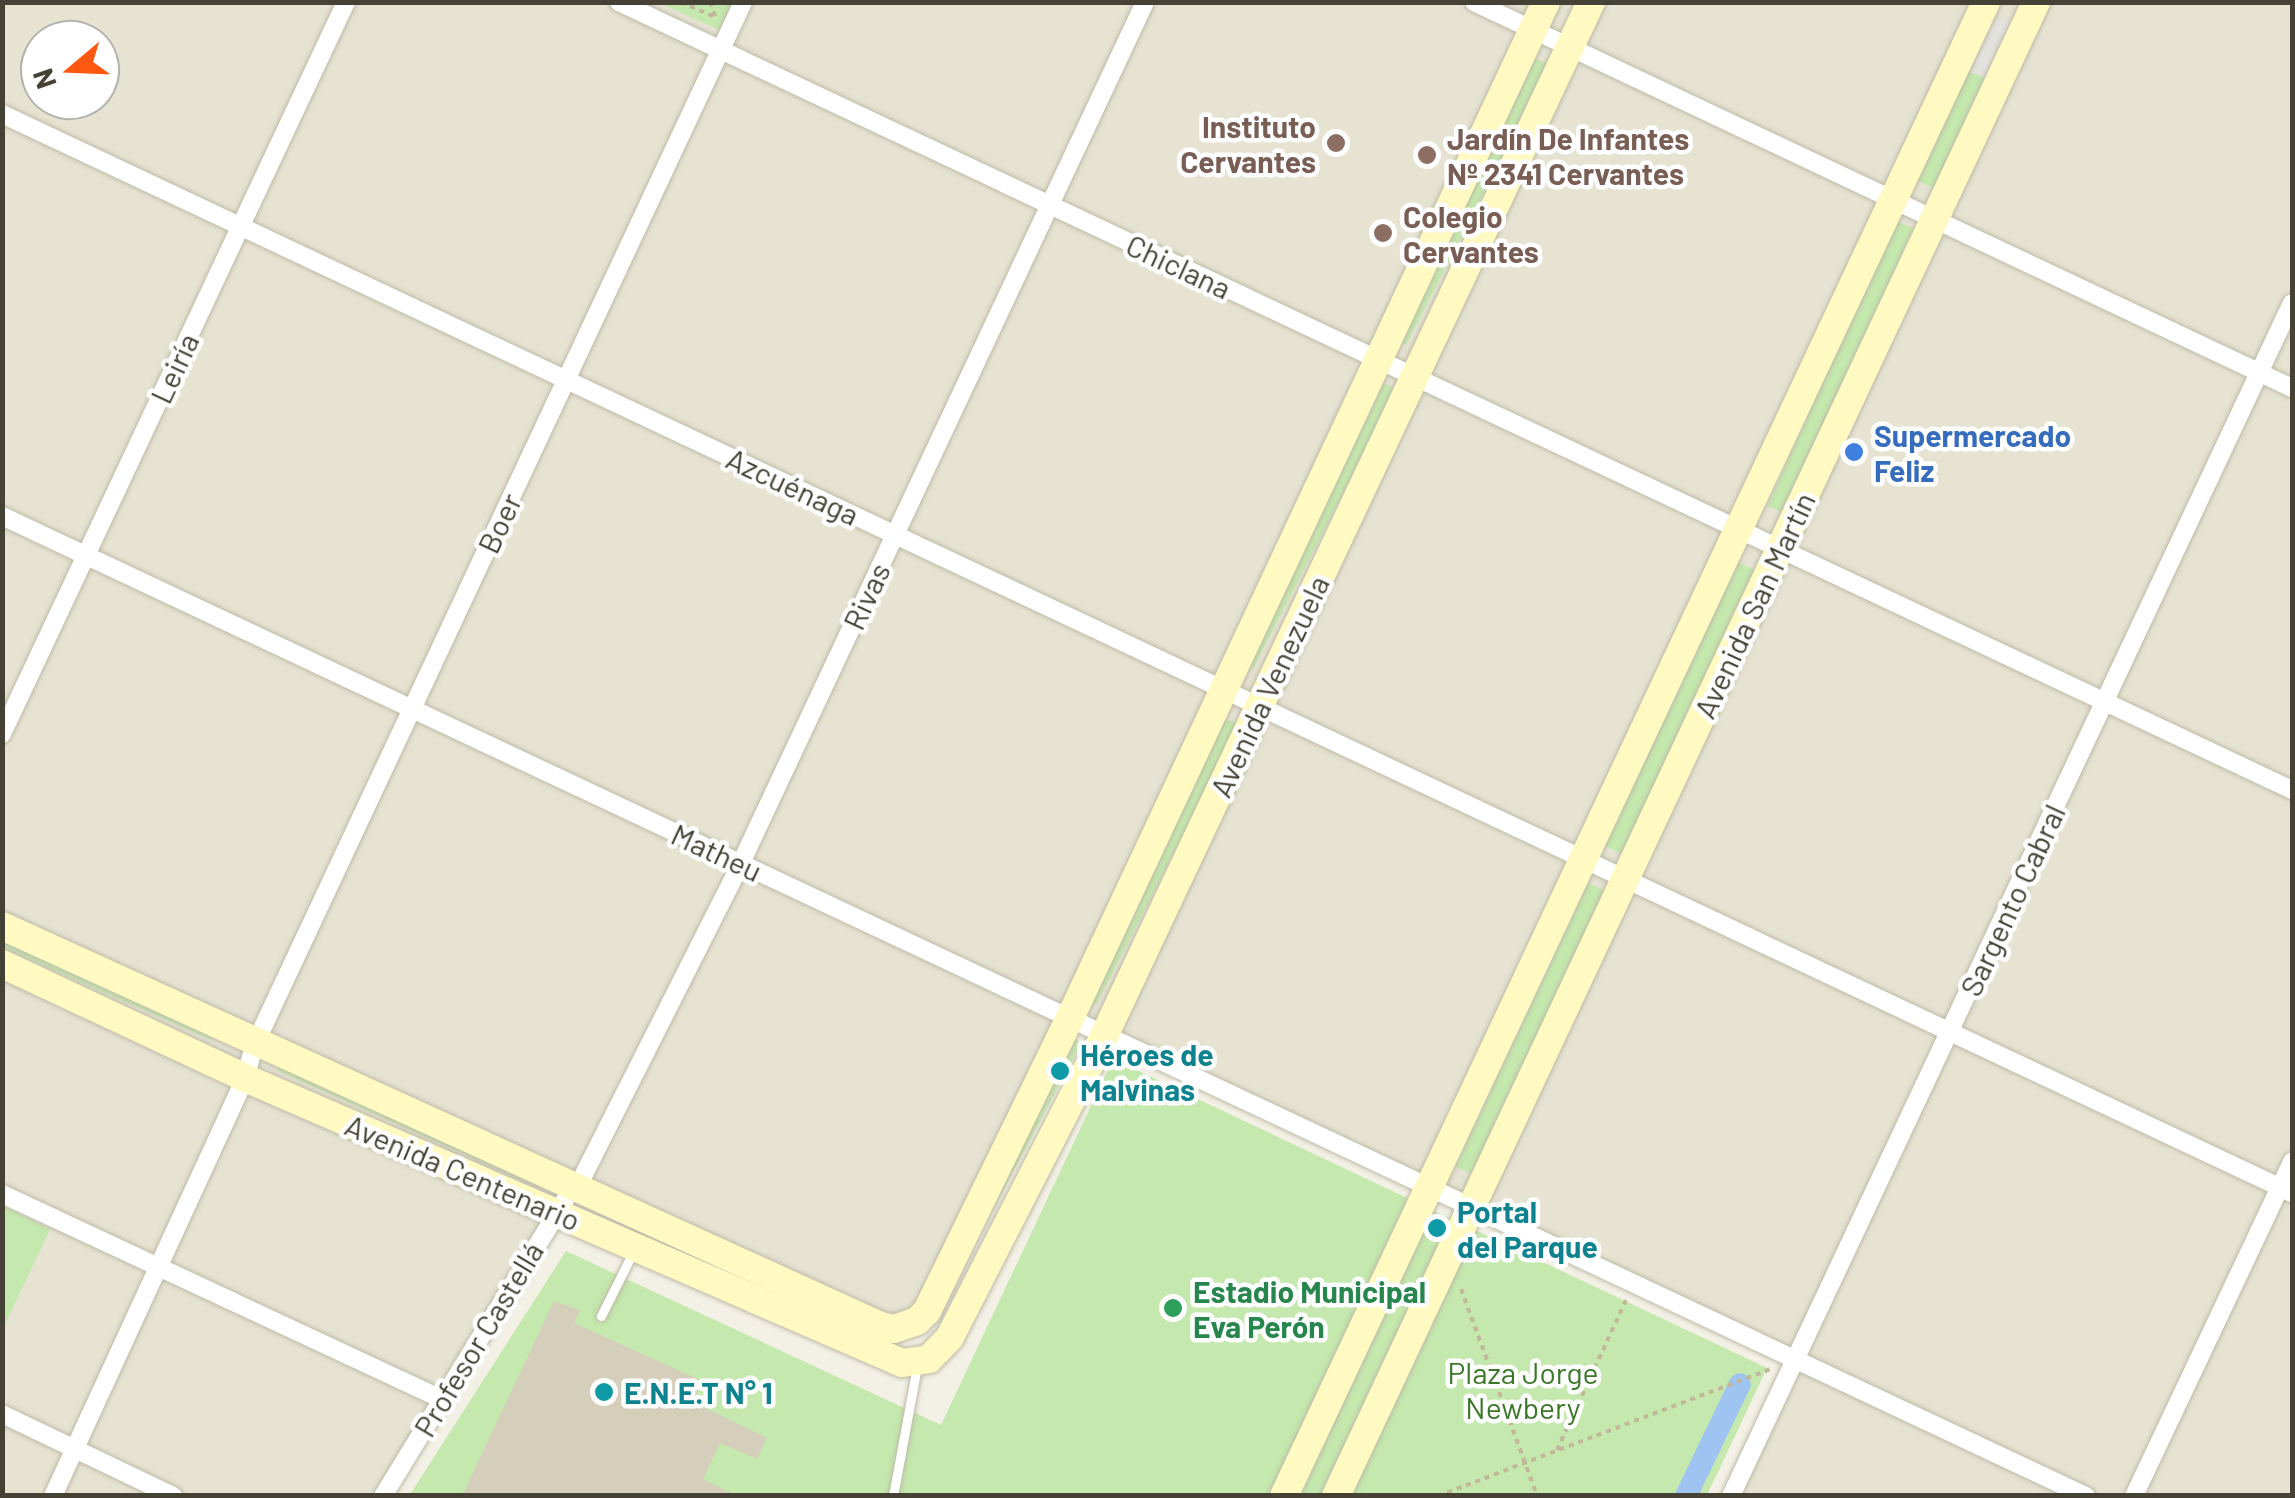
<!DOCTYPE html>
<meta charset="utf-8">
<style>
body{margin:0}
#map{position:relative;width:2295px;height:1498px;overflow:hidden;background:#f3f0e5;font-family:Barlow,sans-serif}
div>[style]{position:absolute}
.residential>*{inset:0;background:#e7e3d3}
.green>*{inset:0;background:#c4e8ad;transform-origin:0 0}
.parking>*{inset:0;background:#e3e2dd;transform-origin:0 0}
.canal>*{height:22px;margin:-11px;padding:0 11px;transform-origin:11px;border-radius:11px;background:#a0c4f1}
.building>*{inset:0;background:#d4ceba}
.path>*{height:4px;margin-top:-2px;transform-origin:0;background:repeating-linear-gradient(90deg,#c0b898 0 5px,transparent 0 10px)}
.roads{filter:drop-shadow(0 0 2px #bebaa7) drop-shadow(0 0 2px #bebaa7)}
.lane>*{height:9px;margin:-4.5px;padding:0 4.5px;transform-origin:4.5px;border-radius:4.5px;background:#fff}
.street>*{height:18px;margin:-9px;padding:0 9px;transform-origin:9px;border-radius:9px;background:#fff}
.secondary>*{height:28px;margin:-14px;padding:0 14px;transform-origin:14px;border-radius:14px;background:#fff9c2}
.dots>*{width:28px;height:28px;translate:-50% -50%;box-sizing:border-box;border:5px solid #fff;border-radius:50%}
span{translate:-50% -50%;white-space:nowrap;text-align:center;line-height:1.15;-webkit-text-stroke:9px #fff;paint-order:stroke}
.education-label{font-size:30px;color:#785e54;font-weight:700}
.right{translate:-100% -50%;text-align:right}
.left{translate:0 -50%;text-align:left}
.street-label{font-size:30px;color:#454134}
.shop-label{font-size:30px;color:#366cbe;font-weight:700}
.culture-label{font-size:30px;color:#0d838f;font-weight:700}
.leisure-label{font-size:30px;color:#27864d;font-weight:700}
.park-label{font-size:30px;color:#3a7727}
.frame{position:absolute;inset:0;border:5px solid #454134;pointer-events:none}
.north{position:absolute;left:20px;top:20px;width:100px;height:100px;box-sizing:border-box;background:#fff;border:2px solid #b5b3ae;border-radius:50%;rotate:251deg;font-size:28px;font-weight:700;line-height:40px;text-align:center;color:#454134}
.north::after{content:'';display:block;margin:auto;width:35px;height:45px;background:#fc5812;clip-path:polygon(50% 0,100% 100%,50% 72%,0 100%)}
</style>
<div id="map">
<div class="residential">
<i style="clip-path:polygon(evenodd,3px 3px,2292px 3px,2292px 1495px,1731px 1495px,1796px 1360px,1070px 1018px,907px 1327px,578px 1186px,383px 1495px,3px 1496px,3px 3px,40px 40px,100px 40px,100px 100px,40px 100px,40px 40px)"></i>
</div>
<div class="green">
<i style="clip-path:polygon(659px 3px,738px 3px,724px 32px)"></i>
<i style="left:1531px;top:56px;width:20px;height:314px;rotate:27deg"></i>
<i style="left:1969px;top:71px;width:19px;height:121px;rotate:25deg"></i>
<i style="left:1895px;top:220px;width:20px;height:313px;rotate:24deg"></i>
<i style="left:1378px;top:380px;width:20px;height:313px;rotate:27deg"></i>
<i style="left:1737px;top:562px;width:19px;height:313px;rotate:25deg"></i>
<i style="left:1221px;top:716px;width:20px;height:313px;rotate:27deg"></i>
<i style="left:1588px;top:883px;width:19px;height:313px;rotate:25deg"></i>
<i style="left:3px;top:940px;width:230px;height:7px;rotate:24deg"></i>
<i style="left:1065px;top:1034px;width:19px;height:313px;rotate:28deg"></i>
<i style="clip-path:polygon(1113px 1059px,1767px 1368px,1707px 1495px,409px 1496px,566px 1251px,941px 1425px)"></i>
<i style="left:279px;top:1065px;width:277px;height:6px;rotate:24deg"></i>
<i style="clip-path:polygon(3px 1206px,50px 1229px,3px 1329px)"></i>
</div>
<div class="parking">
<i style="left:1994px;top:16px;width:20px;height:60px;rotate:24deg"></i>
</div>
<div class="canal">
<i style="left:1686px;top:1496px;width:124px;rotate:-64.3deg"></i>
</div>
<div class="building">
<i style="clip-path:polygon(554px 1301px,580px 1310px,574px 1323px,702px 1381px,693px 1402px,767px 1438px,757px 1459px,720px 1443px,703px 1479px,737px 1496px,462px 1496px)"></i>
</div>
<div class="path">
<i style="left:681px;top:2px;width:39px;rotate:24deg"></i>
<i style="left:710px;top:2px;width:15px;rotate:70deg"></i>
<i style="left:1461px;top:1289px;width:221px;rotate:69.8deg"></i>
<i style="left:1557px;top:1450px;width:165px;rotate:-65.3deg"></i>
<i style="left:1438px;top:1496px;width:355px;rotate:-20.9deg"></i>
</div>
<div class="roads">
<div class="lane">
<i style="left:601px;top:1316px;width:72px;rotate:-63.4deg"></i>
<i style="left:893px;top:1496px;width:132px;rotate:-79.5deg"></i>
</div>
<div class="street">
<i style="left:619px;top:2px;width:1849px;rotate:25.22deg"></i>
<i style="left:1474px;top:2px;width:904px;rotate:25.26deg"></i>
<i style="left:2px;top:114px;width:2531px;rotate:25.23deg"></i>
<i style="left:2px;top:516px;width:2303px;rotate:25.19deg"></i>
<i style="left:2px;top:734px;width:809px;rotate:-64.83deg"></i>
<i style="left:578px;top:1186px;width:362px;rotate:-63.2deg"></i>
<i style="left:741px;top:863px;width:951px;rotate:-64.86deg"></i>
<i style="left:2px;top:1194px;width:487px;rotate:25deg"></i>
<i style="left:2px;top:1414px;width:190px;rotate:25.6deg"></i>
<i style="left:53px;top:1496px;width:460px;rotate:-65.3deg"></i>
<i style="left:245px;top:1078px;width:35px;rotate:-74deg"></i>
<i style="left:255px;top:1044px;width:1151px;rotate:-64.9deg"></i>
<i style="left:383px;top:1496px;width:347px;rotate:-58.4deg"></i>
<i style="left:1731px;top:1496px;width:1318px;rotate:-64.82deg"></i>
<i style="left:2134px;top:1496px;width:370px;rotate:-64.7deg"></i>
</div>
<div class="secondary">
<i style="left:2px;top:926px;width:966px;rotate:24.47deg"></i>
<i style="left:881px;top:1326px;width:13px;rotate:13deg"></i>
<i style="left:894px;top:1329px;width:24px;rotate:-19deg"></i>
<i style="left:917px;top:1321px;width:14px;rotate:-45deg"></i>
<i style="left:927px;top:1311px;width:326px;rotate:-64deg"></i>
<i style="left:1070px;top:1018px;width:1122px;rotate:-64.9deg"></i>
<i style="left:2px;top:964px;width:268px;rotate:25.1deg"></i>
<i style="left:245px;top:1078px;width:716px;rotate:23.45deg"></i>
<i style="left:902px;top:1363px;width:27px;rotate:-8deg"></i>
<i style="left:929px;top:1359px;width:30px;rotate:-46deg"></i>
<i style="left:950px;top:1337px;width:340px;rotate:-62.9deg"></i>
<i style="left:1105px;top:1034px;width:1141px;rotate:-64.78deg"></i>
<i style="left:1284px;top:1496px;width:1651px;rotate:-64.83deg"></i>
<i style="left:1336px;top:1496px;width:1650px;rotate:-64.89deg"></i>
</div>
</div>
<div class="dots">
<i style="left:1336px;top:143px;background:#8d6e63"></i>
<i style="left:1427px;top:155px;background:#8d6e63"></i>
<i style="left:1383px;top:233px;background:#8d6e63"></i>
<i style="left:1854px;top:452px;background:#3f7fe0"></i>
<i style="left:1060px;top:1071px;background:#0f9aa8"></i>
<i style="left:1437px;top:1228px;background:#0f9aa8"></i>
<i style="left:1173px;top:1308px;background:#2e9e5b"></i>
<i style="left:604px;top:1392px;background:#0f9aa8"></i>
</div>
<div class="education-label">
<span class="right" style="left:1316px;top:143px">Instituto<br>Cervantes</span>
<span class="left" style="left:1447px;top:155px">Jardín De Infantes<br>Nº 2341 Cervantes</span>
<span class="left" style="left:1403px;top:233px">Colegio<br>Cervantes</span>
</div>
<div class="street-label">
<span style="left:1179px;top:266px;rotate:25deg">Chiclana</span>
<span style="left:174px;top:368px;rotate:-65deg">Leiría</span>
<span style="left:793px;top:486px;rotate:25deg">Azcuénaga</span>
<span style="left:499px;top:523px;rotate:-65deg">Boer</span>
<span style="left:866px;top:596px;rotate:-65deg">Rivas</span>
<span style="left:1754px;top:605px;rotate:-65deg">Avenida San Martín</span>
<span style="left:1269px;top:686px;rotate:-65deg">Avenida Venezuela</span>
<span style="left:717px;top:852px;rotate:25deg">Matheu</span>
<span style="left:2012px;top:900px;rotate:-65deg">Sargento Cabral</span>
<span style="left:463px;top:1172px;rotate:23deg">Avenida Centenario</span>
<span style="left:478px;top:1339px;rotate:-59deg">Profesor Castellá</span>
</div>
<div class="shop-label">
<span class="left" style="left:1874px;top:452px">Supermercado<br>Feliz</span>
</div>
<div class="culture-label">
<span class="left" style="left:1080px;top:1071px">Héroes de<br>Malvinas</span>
<span class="left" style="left:1457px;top:1228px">Portal<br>del Parque</span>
<span class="left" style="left:624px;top:1392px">E.N.E.T N° 1</span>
</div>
<div class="leisure-label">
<span class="left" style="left:1193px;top:1308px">Estadio Municipal<br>Eva Perón</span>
</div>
<div class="park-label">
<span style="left:1523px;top:1389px">Plaza Jorge<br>Newbery</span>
</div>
<div class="frame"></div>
<div class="north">N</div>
</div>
